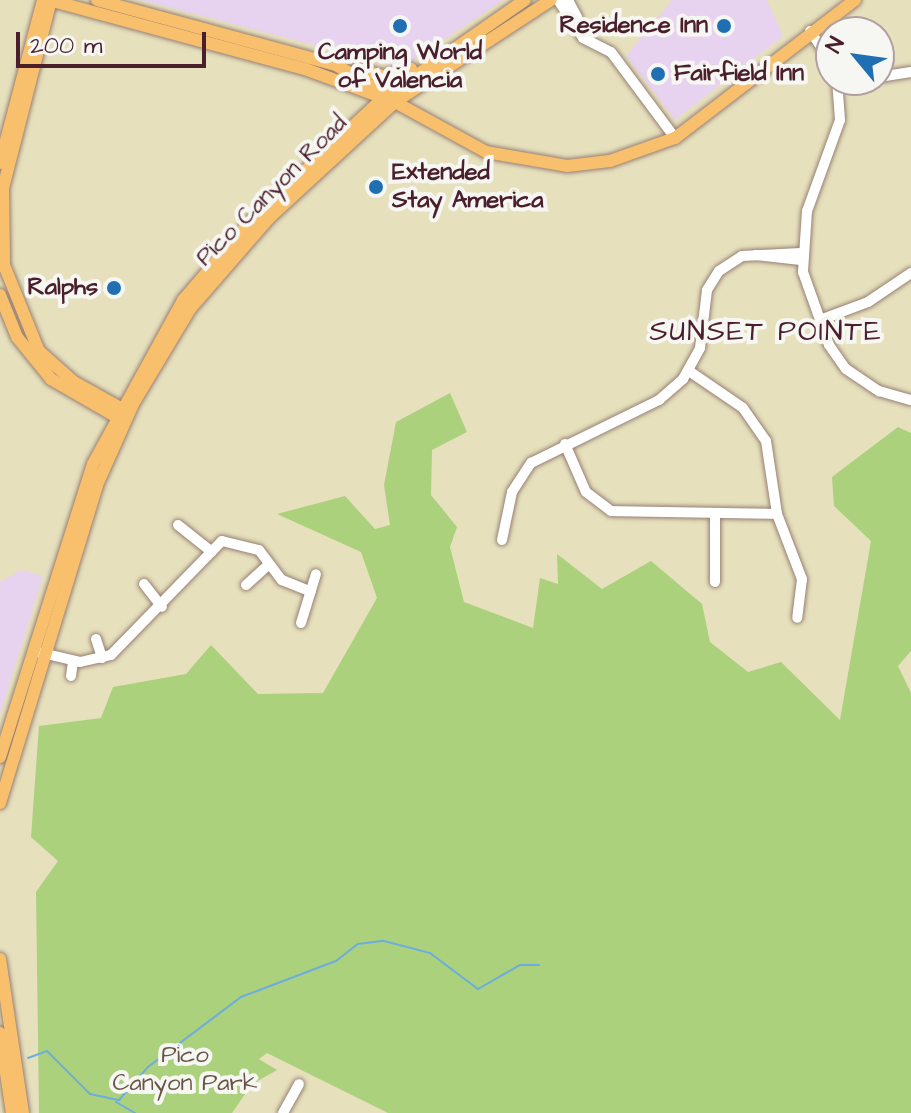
<!DOCTYPE html>
<style>
body{margin:0}
#map{position:relative;width:911px;height:1113px;overflow:hidden;background:#e6e0bd;font-family:"Architects Daughter",sans-serif}
div>[style]{position:absolute}
.built>*{inset:0;background:#e7d2ef}
.green>*{inset:0;background:#abd17c}
.stream>*{height:2px;margin:-1px;padding:0 1px;transform-origin:1px;border-radius:1px;background:#6dace0}
.roads{filter:drop-shadow(0 0 2px #988074) drop-shadow(0 0 2px #988074)}
.minor>*{height:10px;margin:-5px;padding:0 5px;transform-origin:5px;border-radius:5px;background:#fff}
.major>*{height:12px;margin:-6px;padding:0 6px;transform-origin:6px;border-radius:6px;background:#f8bf6c}
.dots>*{width:22px;height:22px;translate:-50% -50%;box-sizing:border-box;border:4px solid #f6f6f2;border-radius:50%}
span{translate:-50% -50%;white-space:nowrap;text-align:center;line-height:1.15;-webkit-text-stroke:8px #f6f6f2;paint-order:stroke}
.poi-label{font-size:24px;color:#4a1f2b;font-weight:700}
.right{translate:-100% -50%;text-align:right}
.left{translate:0 -50%;text-align:left}
.street-label{font-size:24px;color:#4a1f2b}
.park-label{font-size:24px;color:#675443}
.quarter-label{font-size:28px;color:#4a1f2b;letter-spacing:2px}
.north{position:absolute;left:815px;top:16px;width:80px;height:80px;box-sizing:border-box;background:#f6f6f2;border:2px solid #b1a0a2;border-radius:50%;rotate:299deg;font-size:22px;font-weight:700;line-height:32px;text-align:center;color:#4a1f2b}
.north::after{content:'';display:block;margin:auto;width:28px;height:36px;background:#1f6fb2;clip-path:polygon(50% 0,100% 100%,50% 72%,0 100%)}
.scale{position:absolute;left:16px;top:32px;width:190px;height:36px;box-sizing:border-box;border:4px solid #4a1f2b;border-top:0;padding-left:10px;font-size:24px;line-height:28px;white-space:nowrap;color:#4a1f2b;-webkit-text-stroke:6px #f6f6f2;paint-order:stroke}
</style>
<div id="map">
<div class="built">
<i style="clip-path:polygon(140px 0,503px 0,402px 68px)"></i>
<i style="clip-path:polygon(672px 0,767px 0,783px 36px,675px 120px,626px 56px)"></i>
<i style="clip-path:polygon(21px 570px,43px 576px,0 714px,0 582px)"></i>
</div>
<div class="green">
<i style="clip-path:polygon(450px 393px,467px 432px,432px 450px,431px 495px,457px 527px,450px 547px,464px 602px,533px 628px,540px 578px,558px 584px,557px 554px,602px 589px,651px 561px,702px 604px,710px 642px,748px 672px,781px 662px,840px 720px,871px 541px,834px 506px,832px 477px,898px 427px,911px 433px,911px 651px,898px 666px,911px 693px,911px 1113px,388px 1113px,267px 1053px,259px 1059px,277px 1070px,252px 1084px,232px 1113px,39px 1113px,36px 892px,58px 861px,31px 837px,39px 726px,101px 718px,113px 687px,186px 674px,211px 645px,258px 694px,323px 693px,377px 598px,361px 552px,277px 514px,345px 496px,375px 529px,390px 525px,384px 485px,396px 422px)"></i>
</div>
<div class="stream">
<i style="left:28px;top:1058px;width:20px;rotate:-20deg"></i>
<i style="left:47px;top:1051px;width:61px;rotate:45deg"></i>
<i style="left:90px;top:1094px;width:30px;rotate:12deg"></i>
<i style="left:119px;top:1100px;width:44px;rotate:-48.7deg"></i>
<i style="left:148px;top:1067px;width:116px;rotate:-37deg"></i>
<i style="left:241px;top:997px;width:102px;rotate:-20.8deg"></i>
<i style="left:336px;top:961px;width:28px;rotate:-38deg"></i>
<i style="left:358px;top:944px;width:26px;rotate:-7deg"></i>
<i style="left:384px;top:941px;width:48px;rotate:14.6deg"></i>
<i style="left:430px;top:953px;width:60px;rotate:36.9deg"></i>
<i style="left:478px;top:989px;width:48px;rotate:-29.7deg"></i>
<i style="left:520px;top:965px;width:19px"></i>
<i style="left:116px;top:1102px;width:22px;rotate:30deg"></i>
</div>
<div class="roads">
<div class="minor">
<i style="left:558px;top:0;width:45px;rotate:56.7deg"></i>
<i style="left:583px;top:38px;width:31px;rotate:27deg"></i>
<i style="left:611px;top:52px;width:107px;rotate:53.3deg"></i>
<i style="left:568px;top:0;width:21px;rotate:62deg"></i>
<i style="left:810px;top:31px;width:37px;rotate:55deg"></i>
<i style="left:879px;top:77px;width:32px;rotate:-9deg"></i>
<i style="left:837px;top:80px;width:40px;rotate:85.7deg"></i>
<i style="left:840px;top:120px;width:97px;rotate:109.9deg"></i>
<i style="left:807px;top:211px;width:61px;rotate:93.8deg"></i>
<i style="left:803px;top:272px;width:77px;rotate:70.4deg"></i>
<i style="left:829px;top:345px;width:29px;rotate:55deg"></i>
<i style="left:846px;top:369px;width:40px;rotate:34deg"></i>
<i style="left:879px;top:391px;width:33px;rotate:16deg"></i>
<i style="left:838px;top:85px;width:27px;rotate:-10deg"></i>
<i style="left:756px;top:255px;width:45px;rotate:6.3deg"></i>
<i style="left:820px;top:320px;width:51px;rotate:-20.6deg"></i>
<i style="left:868px;top:302px;width:52px;rotate:-34deg"></i>
<i style="left:689px;top:371px;width:65px;rotate:34.4deg"></i>
<i style="left:743px;top:408px;width:40px;rotate:55.1deg"></i>
<i style="left:766px;top:441px;width:74px;rotate:81.4deg"></i>
<i style="left:777px;top:514px;width:70px;rotate:69deg"></i>
<i style="left:802px;top:579px;width:39px;rotate:97deg"></i>
<i style="left:565px;top:444px;width:52px;rotate:66.4deg"></i>
<i style="left:586px;top:492px;width:31px;rotate:37deg"></i>
<i style="left:611px;top:511px;width:166px;rotate:1deg"></i>
<i style="left:178px;top:525px;width:43px;rotate:38.5deg"></i>
<i style="left:502px;top:540px;width:49px;rotate:-78.2deg"></i>
<i style="left:512px;top:492px;width:35px;rotate:-57deg"></i>
<i style="left:531px;top:463px;width:143px;rotate:-26.2deg"></i>
<i style="left:659px;top:400px;width:32px;rotate:-41deg"></i>
<i style="left:683px;top:379px;width:35px;rotate:-61deg"></i>
<i style="left:700px;top:348px;width:58px;rotate:-83.1deg"></i>
<i style="left:707px;top:290px;width:22px;rotate:-58deg"></i>
<i style="left:719px;top:271px;width:27px;rotate:-33deg"></i>
<i style="left:742px;top:256px;width:59px;rotate:-2.9deg"></i>
<i style="left:715px;top:582px;width:69px;rotate:-90deg"></i>
<i style="left:144px;top:584px;width:29px;rotate:52deg"></i>
<i style="left:246px;top:585px;width:31px;rotate:-42deg"></i>
<i style="left:301px;top:623px;width:51px;rotate:-73deg"></i>
<i style="left:96px;top:639px;width:20px;rotate:72deg"></i>
<i style="left:38px;top:652px;width:43px;rotate:13.4deg"></i>
<i style="left:80px;top:662px;width:32px;rotate:-13deg"></i>
<i style="left:111px;top:655px;width:159px;rotate:-45.8deg"></i>
<i style="left:222px;top:541px;width:38px;rotate:14deg"></i>
<i style="left:259px;top:550px;width:38px;rotate:53deg"></i>
<i style="left:282px;top:580px;width:31px;rotate:22deg"></i>
<i style="left:71px;top:676px;width:15px;rotate:-82deg"></i>
<i style="left:283px;top:1113px;width:33px;rotate:-61deg"></i>
</div>
<div class="major">
<i style="left:49px;top:0;width:265px;rotate:15.1deg"></i>
<i style="left:305px;top:69px;width:96px;rotate:20.1deg"></i>
<i style="left:395px;top:102px;width:104px;rotate:28.8deg"></i>
<i style="left:486px;top:152px;width:82px;rotate:9.8deg"></i>
<i style="left:567px;top:166px;width:43px;rotate:-6.6deg"></i>
<i style="left:610px;top:161px;width:69px;rotate:-19.5deg"></i>
<i style="left:675px;top:138px;width:227px;rotate:-37.5deg"></i>
<i style="left:51px;top:0;width:195px;rotate:104.3deg"></i>
<i style="left:3px;top:189px;width:76px;rotate:89.2deg"></i>
<i style="left:4px;top:265px;width:93px;rotate:67.9deg"></i>
<i style="left:39px;top:351px;width:47px;rotate:41.5deg"></i>
<i style="left:74px;top:382px;width:57px;rotate:29.2deg"></i>
<i style="left:97px;top:0;width:248px;rotate:15.2deg"></i>
<i style="left:336px;top:65px;width:66px;rotate:30.8deg"></i>
<i style="left:357px;top:69px;width:28px;rotate:15deg"></i>
<i style="left:384px;top:76px;width:28px;rotate:-15deg"></i>
<i style="left:0;top:163px;width:169px;rotate:-75.2deg"></i>
<i style="left:0;top:295px;width:45px;rotate:68deg"></i>
<i style="left:17px;top:337px;width:54px;rotate:51deg"></i>
<i style="left:51px;top:379px;width:82px;rotate:30deg"></i>
<i style="left:0;top:757px;width:307px;rotate:-72.4deg"></i>
<i style="left:93px;top:464px;width:187px;rotate:-61.2deg"></i>
<i style="left:183px;top:300px;width:104px;rotate:-49.3deg"></i>
<i style="left:251px;top:221px;width:178px;rotate:-42.9deg"></i>
<i style="left:381px;top:100px;width:175px;rotate:-34.8deg"></i>
<i style="left:0;top:803px;width:332px;rotate:-73deg"></i>
<i style="left:97px;top:485px;width:89px;rotate:-66deg"></i>
<i style="left:133px;top:404px;width:111px;rotate:-59deg"></i>
<i style="left:190px;top:309px;width:121px;rotate:-49deg"></i>
<i style="left:269px;top:218px;width:171px;rotate:-42.6deg"></i>
<i style="left:395px;top:102px;width:186px;rotate:-33.2deg"></i>
<i style="left:0;top:959px;width:156px;rotate:81.5deg"></i>
<i style="left:0;top:1033px;width:81px;rotate:81.5deg"></i>
</div>
</div>
<div class="dots">
<i style="left:400px;top:26px;background:#1f6fb2"></i>
<i style="left:724px;top:26px;background:#1f6fb2"></i>
<i style="left:658px;top:74px;background:#1f6fb2"></i>
<i style="left:376px;top:187px;background:#1f6fb2"></i>
<i style="left:114px;top:288px;background:#1f6fb2"></i>
</div>
<div class="poi-label">
<span class="right" style="left:708px;top:26px">Residence Inn</span>
<span style="left:400px;top:67px">Camping World<br>of Valencia</span>
<span class="left" style="left:674px;top:74px">Fairfield Inn</span>
<span class="left" style="left:392px;top:187px">Extended<br>Stay America</span>
<span class="right" style="left:98px;top:288px">Ralphs</span>
</div>
<div class="street-label">
<span style="left:272px;top:191px;rotate:-45deg">Pico Canyon Road</span>
</div>
<div class="park-label">
<span style="left:185px;top:1070px">Pico<br>Canyon Park</span>
</div>
<div class="quarter-label">
<span style="left:766px;top:332px">SUNSET POINTE</span>
</div>
<div class="north">N</div>
<div class="scale">200 m</div>
</div>
